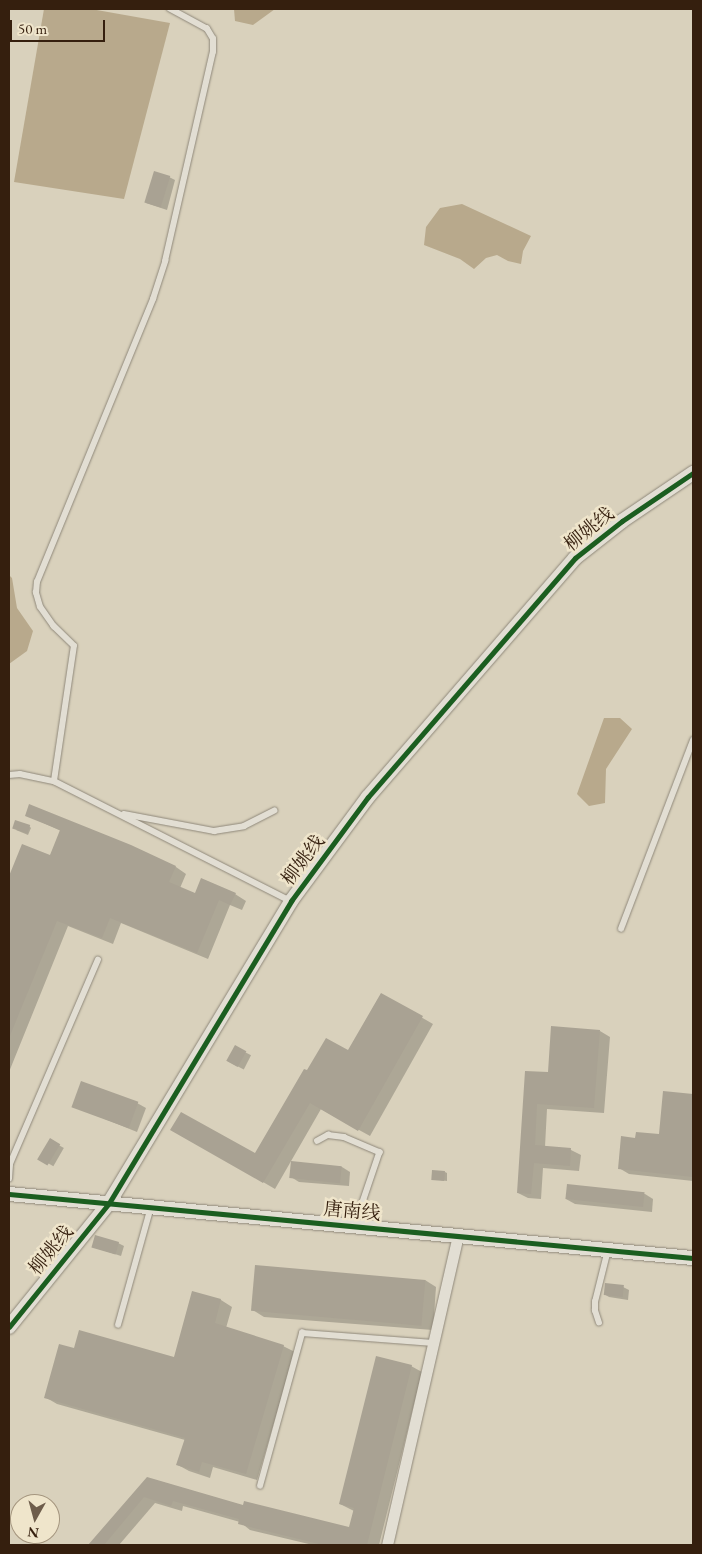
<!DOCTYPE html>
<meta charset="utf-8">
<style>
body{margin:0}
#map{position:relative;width:702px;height:1554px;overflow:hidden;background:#d9d1bc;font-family:"EB Garamond","Noto Serif SC",serif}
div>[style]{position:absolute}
.water>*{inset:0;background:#b8a98c}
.shadow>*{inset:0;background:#0003;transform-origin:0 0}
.building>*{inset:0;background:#a9a293;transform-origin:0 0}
.roads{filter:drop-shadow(0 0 1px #8f887a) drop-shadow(0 0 1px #8f887a)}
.service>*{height:5.5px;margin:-2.75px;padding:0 2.75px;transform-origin:2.75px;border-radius:2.75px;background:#e2ded3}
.minor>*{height:11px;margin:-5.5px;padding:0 5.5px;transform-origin:5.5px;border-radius:5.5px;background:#e2ded3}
.tertiary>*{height:14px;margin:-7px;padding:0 7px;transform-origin:7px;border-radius:7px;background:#e2ded3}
.cycleway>*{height:5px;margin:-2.5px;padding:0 2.5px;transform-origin:2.5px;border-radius:2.5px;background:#1b5e20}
span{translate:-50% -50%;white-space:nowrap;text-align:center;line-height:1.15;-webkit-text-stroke:5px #efe5cb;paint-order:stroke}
.street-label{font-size:19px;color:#351f0e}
.frame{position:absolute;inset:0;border:10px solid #351f0e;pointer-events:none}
.north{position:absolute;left:10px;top:1494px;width:50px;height:50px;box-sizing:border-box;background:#efe5cb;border:1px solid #a5967f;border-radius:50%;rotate:187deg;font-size:14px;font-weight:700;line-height:20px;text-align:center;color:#351f0e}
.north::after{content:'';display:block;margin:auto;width:18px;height:22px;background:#6e5d4b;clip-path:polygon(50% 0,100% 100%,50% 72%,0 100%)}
.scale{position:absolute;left:10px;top:20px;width:95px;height:22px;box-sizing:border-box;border:2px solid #351f0e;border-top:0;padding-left:6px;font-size:15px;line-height:18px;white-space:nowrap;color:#351f0e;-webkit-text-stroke:4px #efe5cb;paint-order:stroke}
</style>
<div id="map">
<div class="water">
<i style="clip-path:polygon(44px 9px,91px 9px,170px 23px,124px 199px,14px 182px)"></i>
<i style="clip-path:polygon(234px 9px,275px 9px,253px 25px,235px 21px)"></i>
<i style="clip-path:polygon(462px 204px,531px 236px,523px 251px,521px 264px,508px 261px,497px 255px,486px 258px,474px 269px,460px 259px,424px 245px,426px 227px,440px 208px)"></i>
<i style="clip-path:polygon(9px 575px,12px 578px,17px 608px,33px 631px,27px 651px,9px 664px)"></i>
<i style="clip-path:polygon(604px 718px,620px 718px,632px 729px,606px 769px,605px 803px,589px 806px,577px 794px)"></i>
</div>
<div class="shadow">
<i style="clip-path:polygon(169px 177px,175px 180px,167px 210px,146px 203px)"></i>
<i style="clip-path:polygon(26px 815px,131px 846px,176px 867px,186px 874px,180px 888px,195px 894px,235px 894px,246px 901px,242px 910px,230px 905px,208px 959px,121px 923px,113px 944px,68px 926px,9px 1072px,9px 879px,23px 845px,50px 856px,61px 831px)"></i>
<i style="clip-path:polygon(29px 826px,31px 828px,28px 835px,16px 830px)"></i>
<i style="clip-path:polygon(381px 994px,433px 1024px,370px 1136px,321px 1109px,275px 1189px,172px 1129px,256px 1154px,307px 1072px,348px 1052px)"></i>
<i style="clip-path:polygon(600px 1031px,610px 1037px,604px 1113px,547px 1109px,545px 1147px,571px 1150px,581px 1155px,579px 1171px,543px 1168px,541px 1199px,528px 1198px,518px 1193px,526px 1072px,549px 1074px)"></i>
<i style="left:235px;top:1047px;width:18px;height:16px;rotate:27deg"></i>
<i style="clip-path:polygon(664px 1092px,693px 1095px,693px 1181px,629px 1174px,619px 1168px,636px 1139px,660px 1136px)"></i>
<i style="clip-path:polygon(137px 1103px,146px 1108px,137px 1132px,73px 1106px)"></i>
<i style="left:50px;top:1140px;width:16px;height:21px;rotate:30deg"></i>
<i style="clip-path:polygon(292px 1162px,342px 1167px,350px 1172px,349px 1186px,299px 1182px,291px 1177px)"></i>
<i style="clip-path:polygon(445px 1172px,447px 1173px,447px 1181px,433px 1179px)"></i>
<i style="clip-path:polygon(645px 1194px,653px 1199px,652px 1212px,575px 1204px,566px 1199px)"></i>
<i style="clip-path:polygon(118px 1243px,124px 1246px,121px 1256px,93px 1247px)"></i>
<i style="clip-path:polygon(425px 1280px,436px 1287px,433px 1330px,264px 1317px,253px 1310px)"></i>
<i style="clip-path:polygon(623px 1287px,629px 1290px,628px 1300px,609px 1297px,604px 1294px)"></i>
<i style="clip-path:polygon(193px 1293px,221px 1300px,232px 1307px,226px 1328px,283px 1346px,295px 1352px,257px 1480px,213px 1467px,210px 1478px,189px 1471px,178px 1465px,185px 1440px,57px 1404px,45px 1397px,75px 1350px,174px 1359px)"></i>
<i style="clip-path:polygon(411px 1366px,422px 1372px,379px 1545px,313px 1545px,250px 1530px,240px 1522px,183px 1506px,182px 1511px,155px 1503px,119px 1545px,90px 1545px,148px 1478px,244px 1506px,350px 1529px,354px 1511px,340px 1504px)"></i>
</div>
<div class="building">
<i style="left:154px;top:171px;width:17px;height:33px;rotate:17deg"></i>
<i style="clip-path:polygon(29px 804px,131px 845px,176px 866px,169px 882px,195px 893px,201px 878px,236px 893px,230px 905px,219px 900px,197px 953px,110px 918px,102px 938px,57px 921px,9px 1038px,9px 876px,22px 844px,50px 855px,60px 830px,25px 816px)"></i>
<i style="left:15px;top:820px;width:16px;height:9px;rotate:18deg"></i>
<i style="clip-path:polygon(381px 993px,423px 1016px,358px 1131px,310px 1103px,263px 1183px,170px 1130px,181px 1112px,255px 1153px,304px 1069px,307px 1070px,326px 1038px,348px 1050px)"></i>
<i style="clip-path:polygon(551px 1026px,600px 1030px,594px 1108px,537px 1104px,535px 1145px,571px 1148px,570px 1166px,534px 1163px,531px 1194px,517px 1193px,525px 1071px,548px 1072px)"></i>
<i style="left:235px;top:1045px;width:13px;height:18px;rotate:29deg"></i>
<i style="left:81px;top:1081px;width:61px;height:28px;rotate:20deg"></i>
<i style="clip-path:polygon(663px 1091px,693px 1094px,693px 1177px,618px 1169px,621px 1136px,635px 1138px,636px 1132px,659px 1134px)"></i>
<i style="left:50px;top:1138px;width:12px;height:25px;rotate:31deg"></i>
<i style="left:291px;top:1161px;width:51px;height:17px;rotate:6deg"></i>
<i style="left:432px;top:1170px;width:13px;height:10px;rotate:4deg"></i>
<i style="left:567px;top:1184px;width:78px;height:15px;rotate:6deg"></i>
<i style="left:95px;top:1235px;width:25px;height:13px;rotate:16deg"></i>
<i style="left:255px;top:1265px;width:171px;height:46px;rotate:5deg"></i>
<i style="left:605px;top:1283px;width:19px;height:12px;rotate:6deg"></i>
<i style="clip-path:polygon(192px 1291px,221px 1299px,215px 1323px,284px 1345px,246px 1474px,202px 1462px,199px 1472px,176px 1465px,185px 1438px,44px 1398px,59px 1344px,74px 1348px,79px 1330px,174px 1357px)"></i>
<i style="clip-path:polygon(376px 1356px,412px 1365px,367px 1545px,323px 1545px,238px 1524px,239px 1519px,173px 1501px,171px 1506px,144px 1497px,104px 1545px,88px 1545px,147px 1477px,243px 1505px,244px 1501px,349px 1527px,354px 1508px,339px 1504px)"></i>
</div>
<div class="roads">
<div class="service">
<i style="left:9px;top:775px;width:11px;rotate:-5deg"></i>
<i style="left:20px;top:774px;width:35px;rotate:12deg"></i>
<i style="left:54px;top:781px;width:266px;rotate:26.9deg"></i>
<i style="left:54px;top:781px;width:136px;rotate:-81.6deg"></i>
<i style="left:74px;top:646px;width:28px;rotate:-136deg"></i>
<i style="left:54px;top:627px;width:24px;rotate:-125deg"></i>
<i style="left:40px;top:607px;width:15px;rotate:-106deg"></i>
<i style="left:36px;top:593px;width:11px;rotate:-85deg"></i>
<i style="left:37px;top:582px;width:306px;rotate:-67.7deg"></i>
<i style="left:153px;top:299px;width:40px;rotate:-72deg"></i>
<i style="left:165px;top:261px;width:214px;rotate:-77.1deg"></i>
<i style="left:213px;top:52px;width:13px;rotate:-90deg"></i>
<i style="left:213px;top:39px;width:12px;rotate:-121deg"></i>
<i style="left:207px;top:29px;width:42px;rotate:-151.6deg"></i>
<i style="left:124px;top:814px;width:92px;rotate:10.7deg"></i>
<i style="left:214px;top:831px;width:30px;rotate:-9deg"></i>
<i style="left:244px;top:826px;width:34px;rotate:-27deg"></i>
<i style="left:621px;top:929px;width:202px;rotate:-69.1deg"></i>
<i style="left:317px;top:1141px;width:13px;rotate:-29deg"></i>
<i style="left:328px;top:1135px;width:16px;rotate:7deg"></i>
<i style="left:344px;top:1137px;width:39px;rotate:23deg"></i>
<i style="left:380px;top:1152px;width:78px;rotate:108.7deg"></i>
<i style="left:9px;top:1179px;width:15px;rotate:-86deg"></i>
<i style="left:10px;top:1164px;width:222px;rotate:-66.7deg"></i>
<i style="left:599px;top:1323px;width:13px;rotate:-108deg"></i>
<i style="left:595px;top:1311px;width:9px;rotate:-90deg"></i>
<i style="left:595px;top:1302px;width:54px;rotate:-76deg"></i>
<i style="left:118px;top:1325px;width:123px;rotate:-74.4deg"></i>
<i style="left:260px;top:1486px;width:159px;rotate:-74.6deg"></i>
<i style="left:302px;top:1333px;width:132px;rotate:4.3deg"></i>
</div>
<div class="minor">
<i style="left:387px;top:1545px;width:317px;rotate:-77.1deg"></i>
</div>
<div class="tertiary">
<i style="left:9px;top:1194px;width:687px;rotate:5.35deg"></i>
<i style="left:9px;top:1327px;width:159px;rotate:-51.1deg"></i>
<i style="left:109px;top:1203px;width:353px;rotate:-58.9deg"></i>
<i style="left:291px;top:901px;width:129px;rotate:-53.5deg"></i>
<i style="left:368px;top:797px;width:316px;rotate:-49.1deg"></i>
<i style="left:575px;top:558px;width:60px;rotate:-38.2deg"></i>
<i style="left:622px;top:521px;width:86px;rotate:-34.1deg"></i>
</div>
</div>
<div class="cycleway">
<i style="left:9px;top:1194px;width:687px;rotate:5.35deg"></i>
<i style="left:9px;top:1327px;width:159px;rotate:-51.1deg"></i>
<i style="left:109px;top:1203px;width:353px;rotate:-58.9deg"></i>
<i style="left:291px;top:901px;width:129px;rotate:-53.5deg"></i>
<i style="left:368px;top:797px;width:316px;rotate:-49.1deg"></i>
<i style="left:575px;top:558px;width:60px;rotate:-38.2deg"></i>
<i style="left:622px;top:521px;width:86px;rotate:-34.1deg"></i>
</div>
<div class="street-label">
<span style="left:589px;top:529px;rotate:-39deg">柳姚线</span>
<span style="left:303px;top:860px;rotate:-53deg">柳姚线</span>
<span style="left:352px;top:1211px;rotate:5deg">唐南线</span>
<span style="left:51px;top:1250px;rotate:-51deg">柳姚线</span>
</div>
<div class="frame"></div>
<div class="north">N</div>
<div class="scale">50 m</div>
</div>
